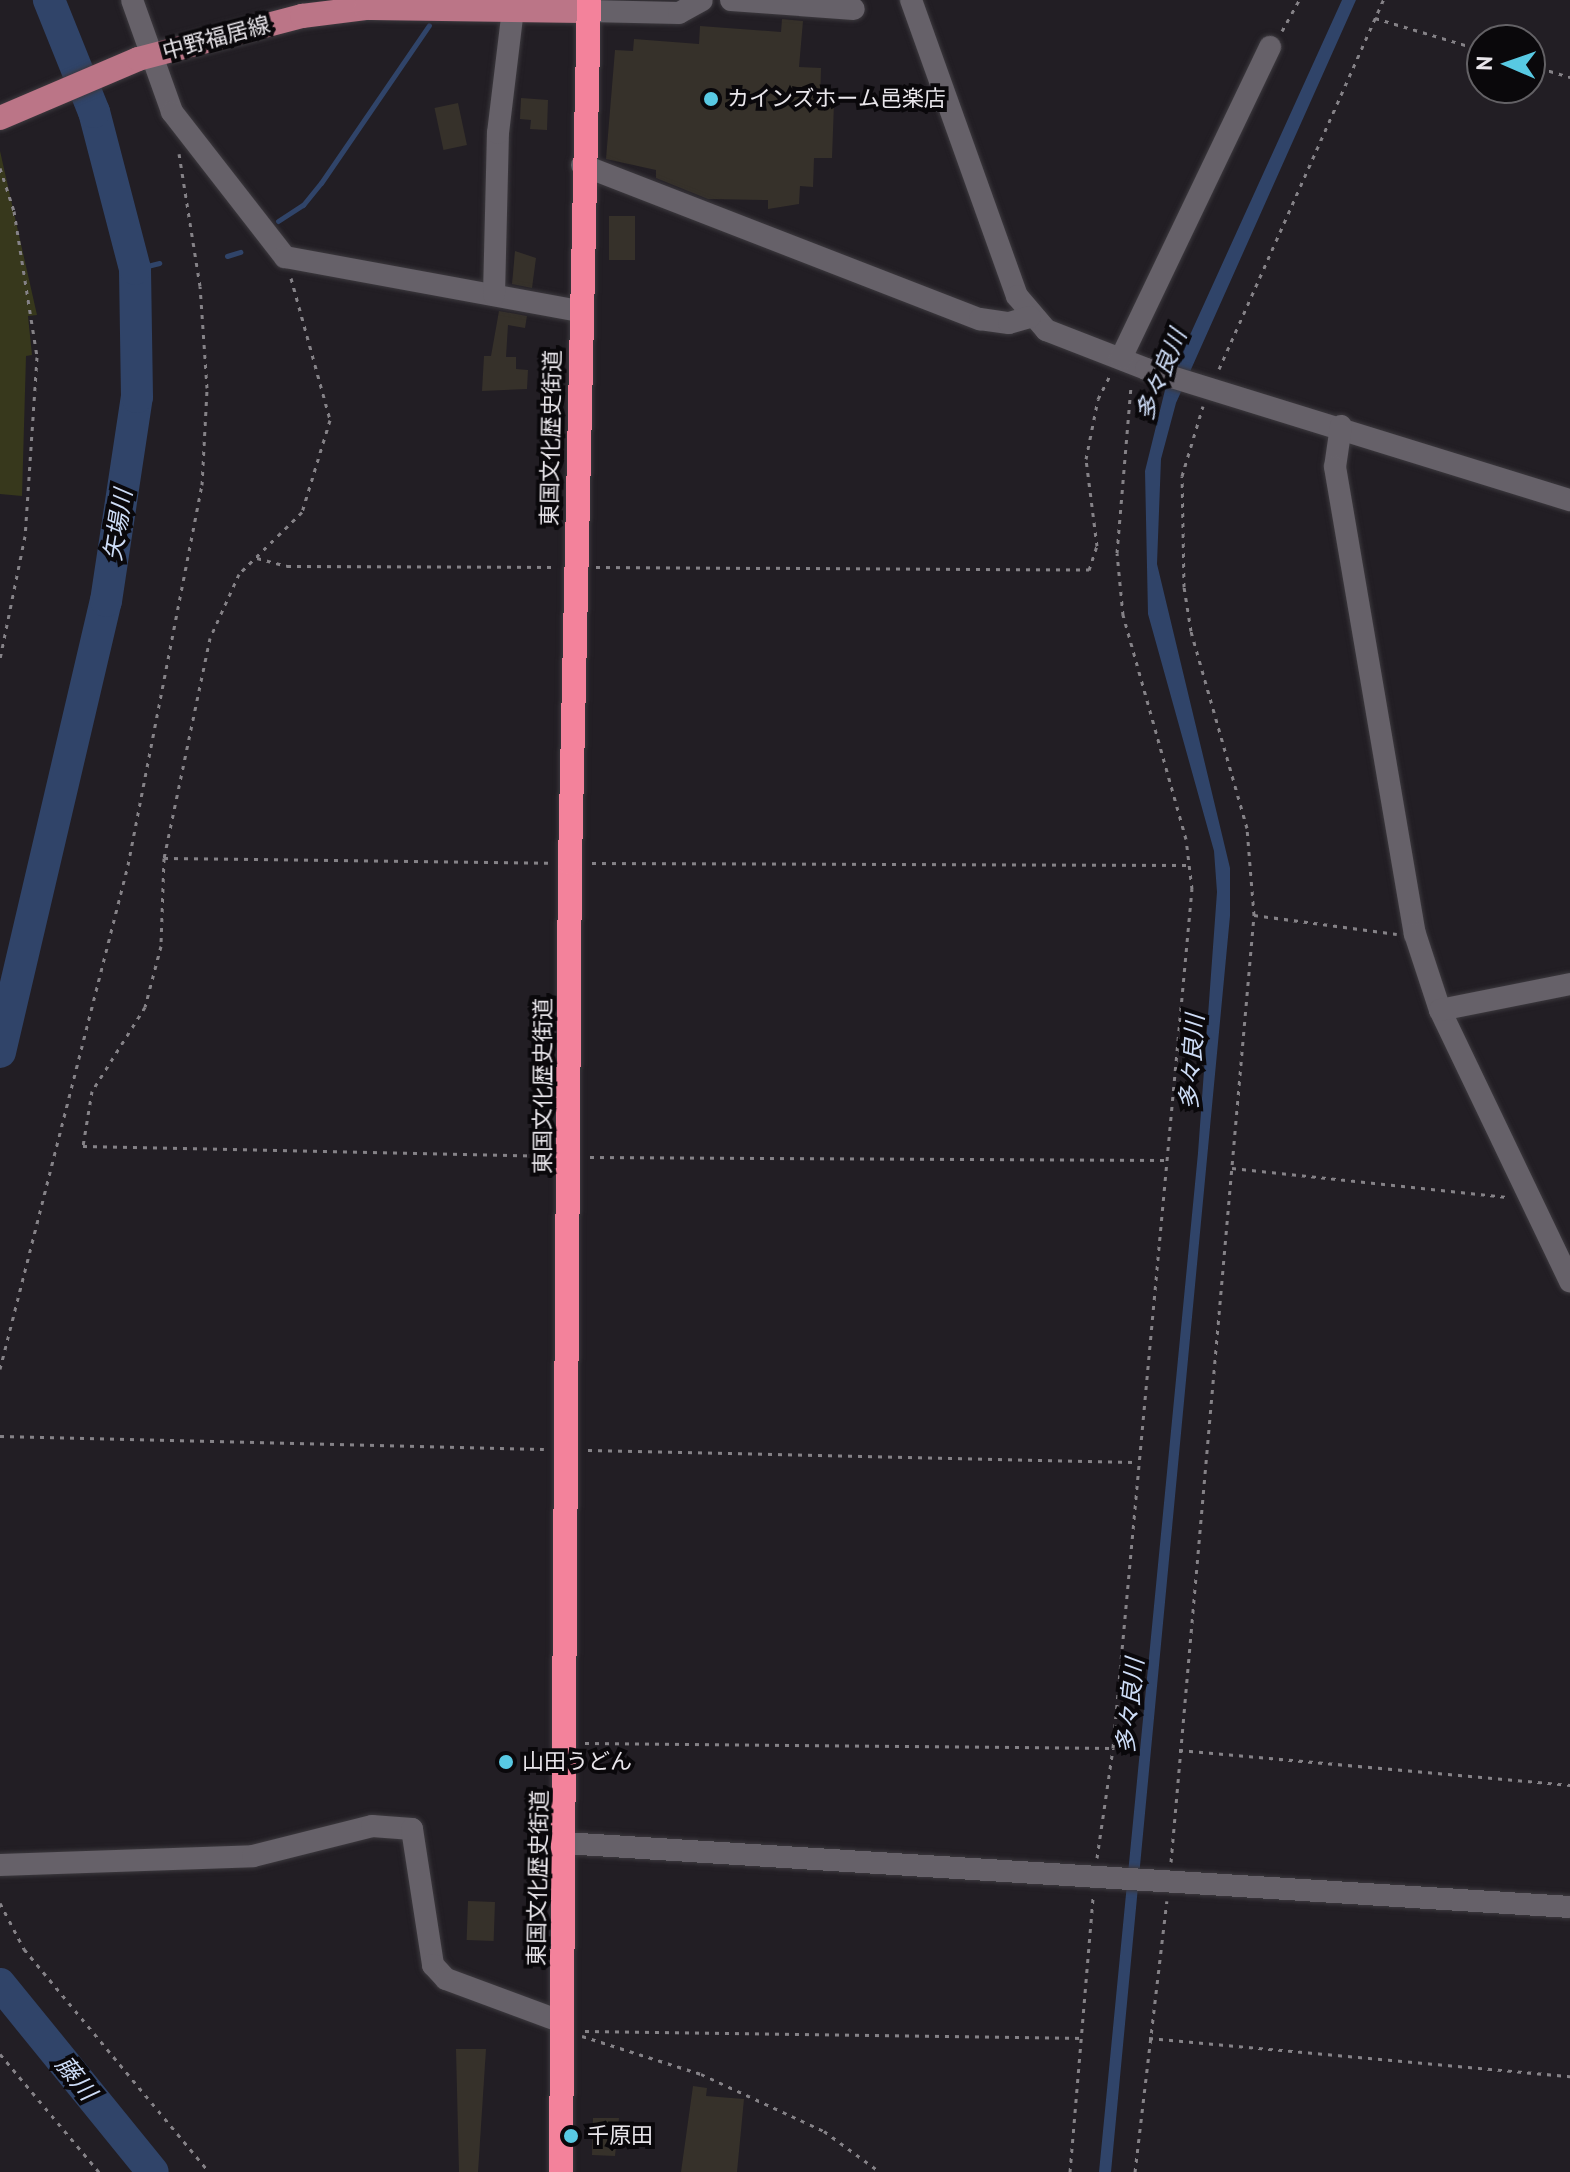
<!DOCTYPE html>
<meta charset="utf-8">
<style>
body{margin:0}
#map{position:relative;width:1570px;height:2172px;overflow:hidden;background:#221e24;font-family:"PT Sans","Noto Sans JP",sans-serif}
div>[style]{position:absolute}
.green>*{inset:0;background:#37381c}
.water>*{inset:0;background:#304469}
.stream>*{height:5px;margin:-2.5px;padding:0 2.5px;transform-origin:2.5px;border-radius:2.5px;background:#304469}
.river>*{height:32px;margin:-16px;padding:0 16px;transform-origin:16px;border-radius:16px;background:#304469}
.building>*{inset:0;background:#36312a;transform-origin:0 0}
.path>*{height:3px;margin-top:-1.5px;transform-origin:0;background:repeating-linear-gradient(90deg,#858287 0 4px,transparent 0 10px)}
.roads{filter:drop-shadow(0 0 2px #3c393e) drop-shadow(0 0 2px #3c393e)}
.minor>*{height:22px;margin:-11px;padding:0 11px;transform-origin:11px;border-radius:11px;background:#666169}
.major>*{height:24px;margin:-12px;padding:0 12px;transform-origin:12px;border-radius:12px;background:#bb7587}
.highway>*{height:24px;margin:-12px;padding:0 12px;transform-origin:12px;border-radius:12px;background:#f3829b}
.dots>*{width:22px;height:22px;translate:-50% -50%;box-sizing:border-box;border:4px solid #0a080b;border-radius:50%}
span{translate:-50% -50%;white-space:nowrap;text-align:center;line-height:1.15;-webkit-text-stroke:8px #0a080b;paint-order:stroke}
.street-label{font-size:22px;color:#e9e6eb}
.poi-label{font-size:22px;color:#e9e6eb}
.left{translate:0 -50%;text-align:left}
.water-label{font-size:24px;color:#cddcf6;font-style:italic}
.north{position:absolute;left:1466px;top:24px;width:80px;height:80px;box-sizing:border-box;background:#0a080b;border:2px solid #636165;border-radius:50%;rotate:272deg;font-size:22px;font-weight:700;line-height:32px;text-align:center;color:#e9e6eb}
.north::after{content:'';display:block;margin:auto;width:28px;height:36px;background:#58c9e3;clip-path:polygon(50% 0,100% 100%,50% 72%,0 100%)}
</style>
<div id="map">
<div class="green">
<i style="clip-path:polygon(0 151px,37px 315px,28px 316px,32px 355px,26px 356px,22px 496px,0 494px)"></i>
</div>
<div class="water">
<i style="clip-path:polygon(1342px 0,1356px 0,1176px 403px,1161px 459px,1157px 564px,1230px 868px,1230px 916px,1111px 2172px,1099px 2172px,1198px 1153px,1217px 892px,1214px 851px,1148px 614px,1145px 471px,1165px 390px)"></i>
</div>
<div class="stream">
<i style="left:278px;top:221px;width:30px;rotate:-33deg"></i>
<i style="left:303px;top:205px;width:28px;rotate:-51deg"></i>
<i style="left:321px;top:183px;width:191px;rotate:-55.6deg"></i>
<i style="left:227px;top:256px;width:14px;rotate:-17deg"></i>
<i style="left:135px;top:269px;width:25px;rotate:-14deg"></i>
</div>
<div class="river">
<i style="left:0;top:1052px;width:463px;rotate:-76.8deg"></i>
<i style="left:106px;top:601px;width:206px;rotate:-81.4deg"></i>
<i style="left:137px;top:397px;width:128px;rotate:-90.9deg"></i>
<i style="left:135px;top:269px;width:162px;rotate:-104.6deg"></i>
<i style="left:94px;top:112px;width:121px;rotate:-111.9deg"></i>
<i style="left:0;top:1984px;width:242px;rotate:50.9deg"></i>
</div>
<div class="building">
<i style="clip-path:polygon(782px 19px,803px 21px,799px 67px,821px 68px,820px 103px,834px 103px,832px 158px,814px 158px,813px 187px,800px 186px,799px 204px,768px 209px,768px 200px,708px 199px,656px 178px,656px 170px,606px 159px,615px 50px,633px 51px,634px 39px,699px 44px,700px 26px,781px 32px)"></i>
<i style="clip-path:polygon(521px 98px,548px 100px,547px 130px,530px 129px,531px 120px,520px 119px)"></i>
<i style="left:458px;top:103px;width:43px;height:24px;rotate:78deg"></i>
<i style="left:609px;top:216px;width:26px;height:44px"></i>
<i style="clip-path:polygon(515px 251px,536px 258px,532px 288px,512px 284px)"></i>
<i style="clip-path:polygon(499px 311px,527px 316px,525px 328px,508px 325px,506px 357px,516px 357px,516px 369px,528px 370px,527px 389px,482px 391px,484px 356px,491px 356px)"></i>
<i style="left:468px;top:1901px;width:27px;height:39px;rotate:2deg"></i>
<i style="clip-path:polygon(456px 2049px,486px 2049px,478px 2172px,459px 2172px)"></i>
<i style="clip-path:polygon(693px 2086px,707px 2088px,706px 2096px,744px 2099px,737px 2172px,681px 2172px)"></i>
<i style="clip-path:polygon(593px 2118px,619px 2118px,615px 2156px,592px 2155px)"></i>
</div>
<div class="path">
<i style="left:1375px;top:18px;width:112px;rotate:16.7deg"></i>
<i style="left:1282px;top:31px;width:35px;rotate:-61deg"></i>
<i style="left:1530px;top:65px;width:42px;rotate:16.7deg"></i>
<i style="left:0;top:168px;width:45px;rotate:72deg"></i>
<i style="left:14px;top:211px;width:148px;rotate:81deg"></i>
<i style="left:37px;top:357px;width:179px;rotate:93.8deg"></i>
<i style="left:25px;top:536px;width:126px;rotate:101.5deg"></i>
<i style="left:291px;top:278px;width:147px;rotate:74.6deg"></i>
<i style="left:330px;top:420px;width:96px;rotate:106.9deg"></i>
<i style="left:302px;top:512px;width:88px;rotate:135.5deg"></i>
<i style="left:239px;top:574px;width:70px;rotate:114.4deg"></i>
<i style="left:210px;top:638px;width:225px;rotate:101.8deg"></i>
<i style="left:164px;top:858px;width:88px;rotate:92deg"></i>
<i style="left:161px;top:946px;width:63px;rotate:104.7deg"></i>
<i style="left:145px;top:1007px;width:99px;rotate:122.2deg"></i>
<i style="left:92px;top:1091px;width:56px;rotate:99.3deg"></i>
<i style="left:83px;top:1146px;width:463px;rotate:1.2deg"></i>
<i style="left:1219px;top:369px;width:404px;rotate:-66deg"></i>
<i style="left:257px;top:558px;width:31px;rotate:15deg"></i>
<i style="left:287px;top:566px;width:269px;rotate:0.2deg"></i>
<i style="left:596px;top:567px;width:493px;rotate:0.3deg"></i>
<i style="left:1089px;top:570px;width:25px;rotate:-72deg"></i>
<i style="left:1097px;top:546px;width:88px;rotate:-97.2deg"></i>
<i style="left:1086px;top:459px;width:61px;rotate:-78.7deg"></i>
<i style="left:1098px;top:399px;width:27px;rotate:-63deg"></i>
<i style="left:164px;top:858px;width:384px;rotate:0.7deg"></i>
<i style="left:592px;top:863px;width:595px;rotate:0.19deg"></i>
<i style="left:1254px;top:915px;width:144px;rotate:7.6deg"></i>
<i style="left:590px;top:1157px;width:576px;rotate:0.3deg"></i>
<i style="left:1232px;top:1168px;width:279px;rotate:6deg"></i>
<i style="left:0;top:1369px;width:520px;rotate:-75.75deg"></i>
<i style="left:128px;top:865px;width:387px;rotate:-79deg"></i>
<i style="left:202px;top:485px;width:97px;rotate:-87deg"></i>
<i style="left:207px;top:388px;width:102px;rotate:-93.9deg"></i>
<i style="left:200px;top:286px;width:134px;rotate:-99deg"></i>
<i style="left:0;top:1436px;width:544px;rotate:1.37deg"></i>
<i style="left:588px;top:1450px;width:546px;rotate:1.26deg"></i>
<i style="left:585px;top:1743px;width:528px;rotate:0.54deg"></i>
<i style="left:1179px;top:1750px;width:393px;rotate:5.1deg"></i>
<i style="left:1097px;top:1858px;width:111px;rotate:-81.7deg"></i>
<i style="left:1113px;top:1748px;width:863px;rotate:-84.75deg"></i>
<i style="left:1192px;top:889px;width:50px;rotate:-96.8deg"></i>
<i style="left:1186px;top:839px;width:233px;rotate:-105.7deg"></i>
<i style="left:1123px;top:615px;width:62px;rotate:-95.5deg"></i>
<i style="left:1117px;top:553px;width:169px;rotate:-85.2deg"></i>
<i style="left:1171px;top:1862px;width:951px;rotate:-84.99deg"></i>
<i style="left:1254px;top:915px;width:87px;rotate:-94.6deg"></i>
<i style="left:1247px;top:828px;width:205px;rotate:-105.9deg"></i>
<i style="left:1191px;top:631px;width:45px;rotate:-99deg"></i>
<i style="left:1184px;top:587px;width:111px;rotate:-91deg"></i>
<i style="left:1182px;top:476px;width:73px;rotate:-73.3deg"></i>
<i style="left:0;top:1903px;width:52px;rotate:62.4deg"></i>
<i style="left:24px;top:1949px;width:290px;rotate:50.3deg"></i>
<i style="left:585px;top:2031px;width:500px;rotate:0.8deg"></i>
<i style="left:582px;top:2036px;width:125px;rotate:17.7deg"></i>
<i style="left:701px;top:2074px;width:136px;rotate:24.9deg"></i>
<i style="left:824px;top:2131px;width:69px;rotate:36.2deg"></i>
<i style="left:1149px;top:2038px;width:423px;rotate:5.2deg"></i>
<i style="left:0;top:2054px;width:154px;rotate:50deg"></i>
<i style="left:1070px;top:2172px;width:276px;rotate:-85.2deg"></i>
<i style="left:1135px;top:2172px;width:273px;rotate:-83.3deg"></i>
</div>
<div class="roads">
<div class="minor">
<i style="left:132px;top:0;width:119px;rotate:70.3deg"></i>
<i style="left:172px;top:112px;width:184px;rotate:52.1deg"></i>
<i style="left:285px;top:257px;width:299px;rotate:10.4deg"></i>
<i style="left:731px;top:0;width:123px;rotate:4.2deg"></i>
<i style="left:911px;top:0;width:314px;rotate:70.3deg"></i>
<i style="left:1017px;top:296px;width:45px;rotate:49.5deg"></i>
<i style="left:1046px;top:330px;width:107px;rotate:21.3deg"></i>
<i style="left:1146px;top:369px;width:444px;rotate:17.2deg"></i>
<i style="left:588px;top:11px;width:91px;rotate:1.3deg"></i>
<i style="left:679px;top:13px;width:26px;rotate:-29deg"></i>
<i style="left:582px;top:165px;width:427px;rotate:21.2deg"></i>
<i style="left:980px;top:319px;width:29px;rotate:8deg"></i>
<i style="left:1009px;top:323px;width:22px;rotate:-16deg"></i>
<i style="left:494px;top:295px;width:162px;rotate:-88.6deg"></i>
<i style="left:498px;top:133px;width:134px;rotate:-83.1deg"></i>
<i style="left:1121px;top:358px;width:345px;rotate:-64.4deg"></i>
<i style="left:1341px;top:426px;width:41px;rotate:98.3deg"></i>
<i style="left:1335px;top:467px;width:474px;rotate:80.3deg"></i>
<i style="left:1415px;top:934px;width:80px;rotate:71.8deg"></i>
<i style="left:1440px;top:1010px;width:301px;rotate:64.4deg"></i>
<i style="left:1440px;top:1010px;width:133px;rotate:-11.3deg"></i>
<i style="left:564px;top:1843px;width:1008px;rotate:3.64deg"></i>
<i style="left:0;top:1865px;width:253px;rotate:-2deg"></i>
<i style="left:253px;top:1856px;width:123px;rotate:-14.1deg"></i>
<i style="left:372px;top:1826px;width:40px;rotate:4.3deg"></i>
<i style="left:412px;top:1829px;width:138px;rotate:81.2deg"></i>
<i style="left:433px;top:1965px;width:19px;rotate:47deg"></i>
<i style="left:446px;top:1979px;width:124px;rotate:20.3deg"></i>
</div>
<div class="major">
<i style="left:0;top:118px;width:150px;rotate:-23.1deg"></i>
<i style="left:138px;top:59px;width:170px;rotate:-14.7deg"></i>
<i style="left:302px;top:16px;width:64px;rotate:-7.1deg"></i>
<i style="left:366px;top:8px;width:222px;rotate:0.8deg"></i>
</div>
<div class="highway">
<i style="left:561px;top:2172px;width:1309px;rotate:-89.61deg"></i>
<i style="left:570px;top:863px;width:863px;rotate:-88.74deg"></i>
</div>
</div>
<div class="dots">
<i style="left:711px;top:99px;background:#58c9e3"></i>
<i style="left:506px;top:1762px;background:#58c9e3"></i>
<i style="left:571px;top:2136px;background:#58c9e3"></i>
</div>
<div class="street-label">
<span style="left:216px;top:38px;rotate:-15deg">中野福居線</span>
<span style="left:551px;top:438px;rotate:-89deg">東国文化歴史街道</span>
<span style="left:543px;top:1086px;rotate:-90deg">東国文化歴史街道</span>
<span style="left:538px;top:1878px;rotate:-89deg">東国文化歴史街道</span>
</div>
<div class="poi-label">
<span class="left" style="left:727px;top:99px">カインズホーム邑楽店</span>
<span class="left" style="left:522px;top:1762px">山田うどん</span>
<span class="left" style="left:587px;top:2136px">千原田</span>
</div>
<div class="water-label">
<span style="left:1161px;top:375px;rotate:-68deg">多々良川</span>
<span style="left:118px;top:525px;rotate:-81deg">矢場川</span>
<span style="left:1192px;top:1062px;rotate:-86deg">多々良川</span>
<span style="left:1130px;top:1706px;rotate:-84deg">多々良川</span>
<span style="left:76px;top:2078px;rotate:51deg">藤川</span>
</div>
<div class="north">N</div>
</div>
